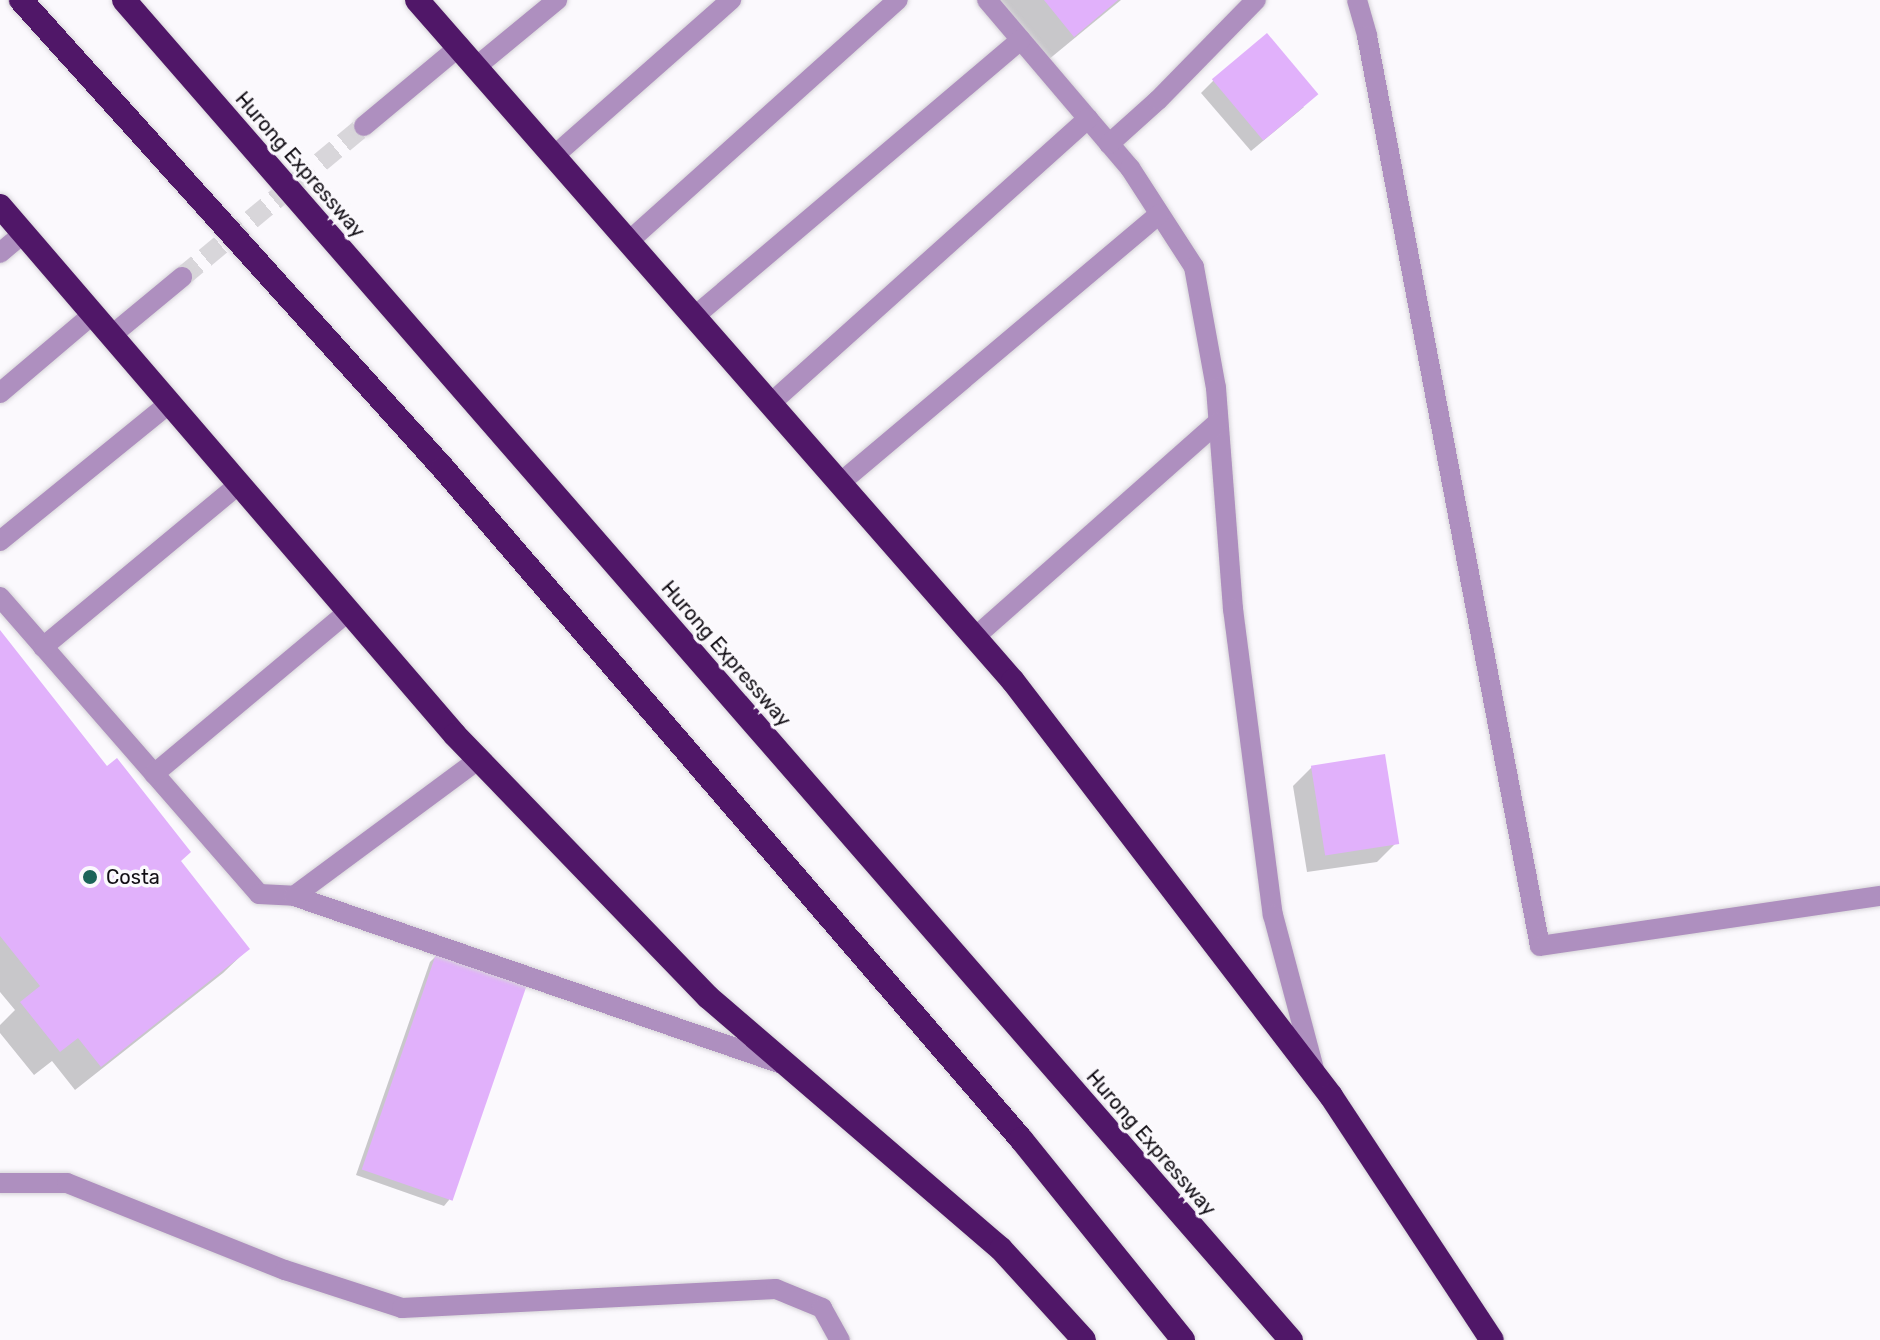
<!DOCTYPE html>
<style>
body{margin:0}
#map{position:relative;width:1880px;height:1340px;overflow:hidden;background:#fbf9fd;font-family:Rubik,sans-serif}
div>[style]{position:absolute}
.shadow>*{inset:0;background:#0003}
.building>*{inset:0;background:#e1b1fb;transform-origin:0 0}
.minor-tunnel>*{height:20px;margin-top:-10px;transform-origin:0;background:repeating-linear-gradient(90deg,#d8d6da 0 20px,transparent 0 30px)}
.roads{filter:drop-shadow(0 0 2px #d6d3d8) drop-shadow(0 0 2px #d6d3d8)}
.minor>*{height:20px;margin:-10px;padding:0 10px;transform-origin:10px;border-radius:10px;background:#ae8fbf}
.highway>*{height:24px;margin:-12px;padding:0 12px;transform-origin:12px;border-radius:12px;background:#501768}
.dots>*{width:22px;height:22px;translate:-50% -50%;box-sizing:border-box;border:4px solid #fbf9fd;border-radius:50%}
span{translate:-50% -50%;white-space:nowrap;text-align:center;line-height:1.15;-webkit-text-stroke:7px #fbf9fd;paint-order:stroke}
.street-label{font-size:20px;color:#120e15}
.poi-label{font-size:20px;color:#120e15}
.left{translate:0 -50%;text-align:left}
</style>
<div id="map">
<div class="shadow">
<i style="clip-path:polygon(999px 0,1121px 0,1048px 60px)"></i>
<i style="clip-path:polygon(1214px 80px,1304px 107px,1251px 151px,1201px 93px)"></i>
<i style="clip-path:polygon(0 634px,248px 949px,223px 973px,75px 1090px,52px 1061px,34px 1075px,0 1033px,0 1025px,15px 1010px,0 992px)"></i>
<i style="clip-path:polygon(1312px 767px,1396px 843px,1377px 862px,1307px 872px,1293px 786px)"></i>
<i style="clip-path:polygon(436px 956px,449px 1200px,444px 1206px,356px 1175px,430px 962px)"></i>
</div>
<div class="building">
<i style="clip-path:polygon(1044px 0,1118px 0,1074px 37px)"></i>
<i style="left:1267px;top:33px;width:80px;height:72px;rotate:50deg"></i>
<i style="clip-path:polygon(0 630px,107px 766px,117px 758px,191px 852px,181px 861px,250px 949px,101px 1067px,78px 1038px,60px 1052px,20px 1002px,40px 986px,0 936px)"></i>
<i style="left:1385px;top:754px;width:91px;height:75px;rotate:81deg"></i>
<i style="left:436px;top:954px;width:96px;height:228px;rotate:19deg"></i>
</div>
<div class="minor-tunnel">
<i style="left:182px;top:277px;width:236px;rotate:-39.7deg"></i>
</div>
<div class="roads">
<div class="minor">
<i style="left:987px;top:0;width:221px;rotate:49.6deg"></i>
<i style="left:1130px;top:168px;width:118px;rotate:57.1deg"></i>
<i style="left:1194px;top:267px;width:123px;rotate:79.7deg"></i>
<i style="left:1216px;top:388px;width:222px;rotate:85.6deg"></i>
<i style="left:1233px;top:609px;width:309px;rotate:82.6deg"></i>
<i style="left:1273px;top:915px;width:163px;rotate:75.1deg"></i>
<i style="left:1357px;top:0;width:37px;rotate:74deg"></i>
<i style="left:1367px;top:36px;width:926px;rotate:79.24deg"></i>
<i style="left:1540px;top:946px;width:344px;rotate:-8.4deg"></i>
<i style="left:477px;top:66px;width:104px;rotate:-39.5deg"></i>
<i style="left:364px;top:126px;width:125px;rotate:-39.8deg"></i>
<i style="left:1109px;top:144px;width:66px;rotate:-41.9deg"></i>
<i style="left:1158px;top:100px;width:140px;rotate:-45.6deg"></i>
<i style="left:555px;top:155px;width:235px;rotate:-41.4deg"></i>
<i style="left:629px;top:241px;width:361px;rotate:-41.9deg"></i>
<i style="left:0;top:253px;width:31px;rotate:-40deg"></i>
<i style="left:695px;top:316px;width:427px;rotate:-40.3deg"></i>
<i style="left:112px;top:335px;width:91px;rotate:-39.6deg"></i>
<i style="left:0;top:393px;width:122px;rotate:-40.3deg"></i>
<i style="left:771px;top:403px;width:426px;rotate:-41.9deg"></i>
<i style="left:840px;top:483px;width:417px;rotate:-40.1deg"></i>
<i style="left:0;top:541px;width:219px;rotate:-39.1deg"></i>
<i style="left:0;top:597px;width:394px;rotate:48.9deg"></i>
<i style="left:259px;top:894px;width:35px;rotate:3deg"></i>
<i style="left:294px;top:896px;width:230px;rotate:-36.5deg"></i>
<i style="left:975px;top:637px;width:324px;rotate:-41.5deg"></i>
<i style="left:43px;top:647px;width:255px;rotate:-39.7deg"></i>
<i style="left:154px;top:774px;width:254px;rotate:-39.9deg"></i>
<i style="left:294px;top:896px;width:516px;rotate:19deg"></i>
<i style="left:0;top:1183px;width:67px"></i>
<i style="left:67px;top:1183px;width:235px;rotate:21.8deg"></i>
<i style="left:285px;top:1270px;width:123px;rotate:18deg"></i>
<i style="left:402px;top:1308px;width:374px;rotate:-2.9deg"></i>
<i style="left:776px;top:1289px;width:50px;rotate:22.4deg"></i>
<i style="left:822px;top:1308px;width:37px;rotate:61deg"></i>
</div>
<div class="highway">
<i style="left:21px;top:0;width:630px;rotate:47.96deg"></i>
<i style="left:443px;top:468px;width:886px;rotate:49.26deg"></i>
<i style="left:1021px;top:1139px;width:258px;rotate:51.1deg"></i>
<i style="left:124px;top:0;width:1777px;rotate:48.95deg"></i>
<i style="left:417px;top:0;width:905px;rotate:48.81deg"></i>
<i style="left:1013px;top:681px;width:523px;rotate:52.54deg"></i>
<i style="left:1331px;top:1096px;width:292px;rotate:56.6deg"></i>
<i style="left:0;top:206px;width:698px;rotate:49.3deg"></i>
<i style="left:455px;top:735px;width:364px;rotate:46deg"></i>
<i style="left:708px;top:997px;width:386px;rotate:40.7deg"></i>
<i style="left:1001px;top:1249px;width:123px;rotate:47.6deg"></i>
</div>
</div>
<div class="dots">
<i style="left:90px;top:877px;background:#1c6459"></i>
</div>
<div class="street-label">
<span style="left:300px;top:165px;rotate:49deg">Hurong Expressway</span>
<span style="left:726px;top:654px;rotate:49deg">Hurong Expressway</span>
<span style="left:1151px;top:1143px;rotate:49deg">Hurong Expressway</span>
</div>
<div class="poi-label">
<span class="left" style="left:106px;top:877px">Costa</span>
</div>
</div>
